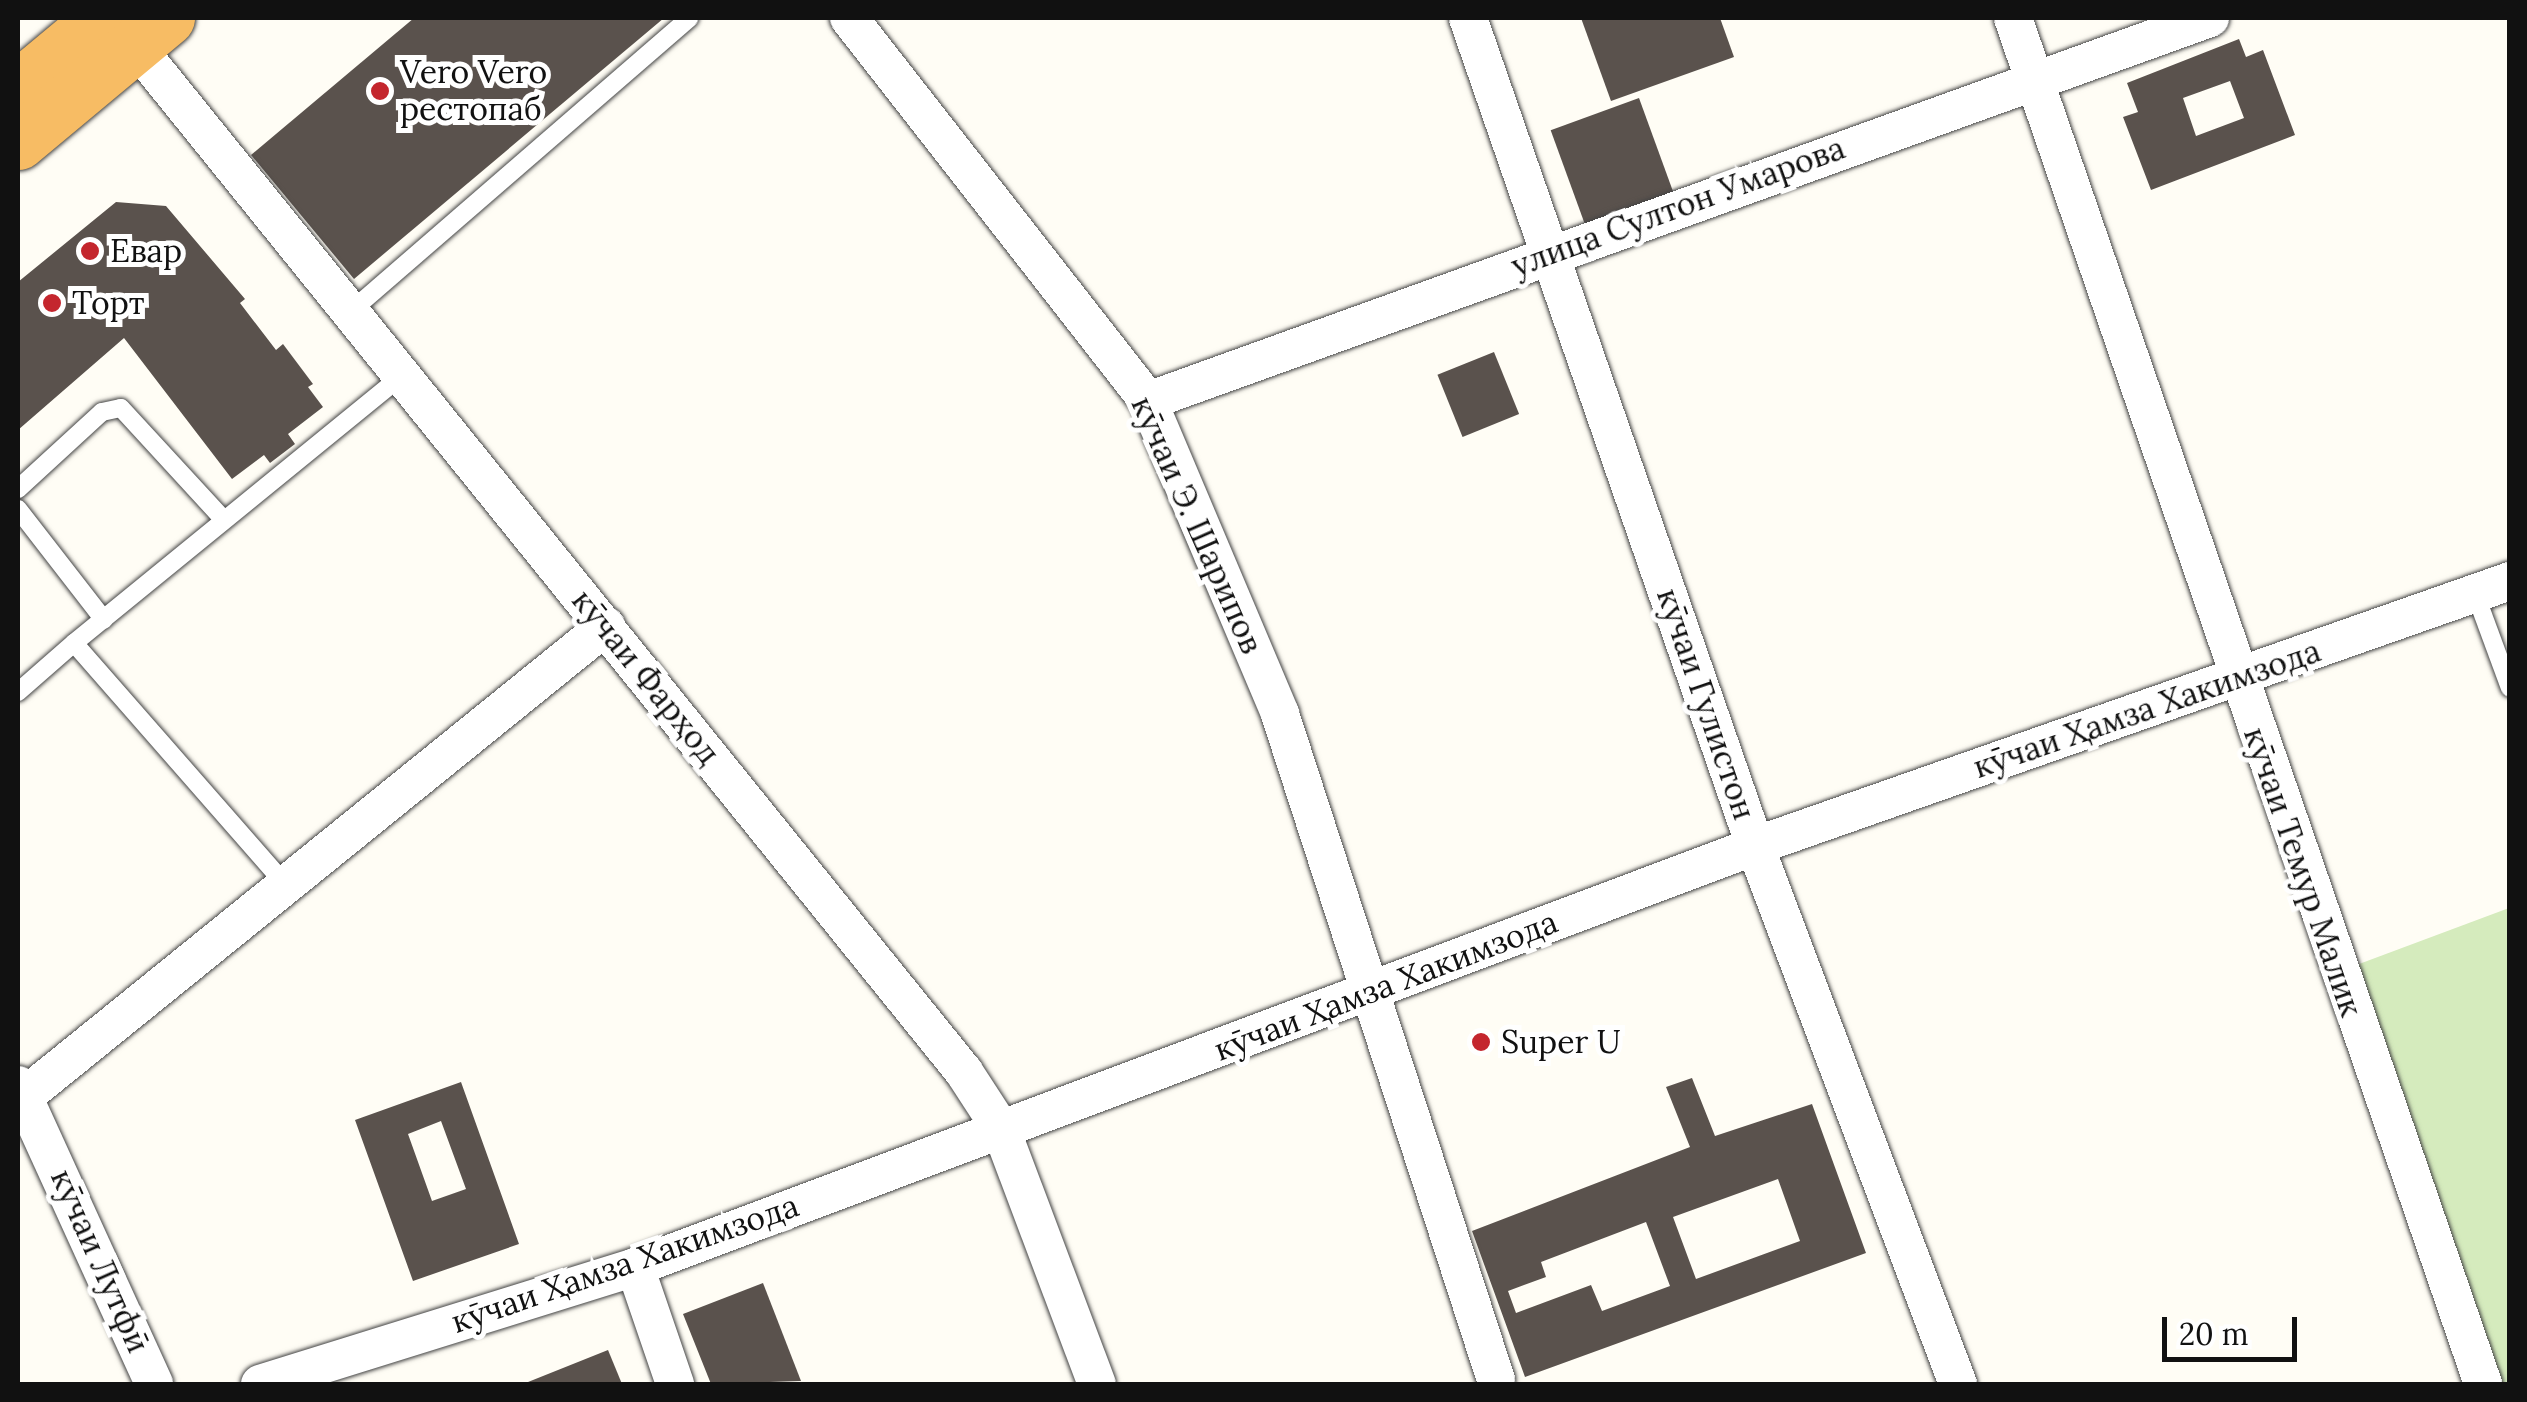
<!DOCTYPE html>
<meta charset="utf-8">
<style>
body{margin:0}
#map{position:relative;width:2527px;height:1402px;overflow:hidden;background:#fffdf5;font-family:Lora,serif}
div>[style]{position:absolute}
.green>*{inset:0;background:#d5ebbd}
.building>*{inset:0;background:#5a524d;transform-origin:0 0}
.roads{filter:drop-shadow(0 0 2px #444) drop-shadow(0 0 2px #444)}
.service>*{height:18px;margin:-9px;padding:0 9px;transform-origin:9px;border-radius:9px;background:#fff}
.minor>*{height:38px;margin:-19px;padding:0 19px;transform-origin:19px;border-radius:19px;background:#fff}
.trunk>*{height:55px;margin:-27.5px;padding:0 27.5px;transform-origin:27.5px;border-radius:27.5px;background:#f7bc64}
.dots>*{width:28px;height:28px;translate:-50% -50%;box-sizing:border-box;border:5px solid #fff;border-radius:50%}
span{translate:-50% -50%;white-space:nowrap;text-align:center;line-height:1.15;-webkit-text-stroke:10px #fff;paint-order:stroke}
.poi-label{font-size:32px;color:#111}
.left{translate:0 -50%;text-align:left}
.street-label{font-size:32px;color:#111}
.frame{position:absolute;inset:0;border:20px solid #111;pointer-events:none}
.scale{position:absolute;left:2162px;top:1317px;width:135px;height:45px;box-sizing:border-box;border:5px solid #111;border-top:0;padding-left:12px;font-size:30px;line-height:35px;white-space:nowrap;color:#111;-webkit-text-stroke:8px #fff;paint-order:stroke}
</style>
<div id="map">
<div class="green">
<i style="clip-path:polygon(2509px 908px,2509px 1384px,2495px 1384px,2343px 970px)"></i>
</div>
<div class="building">
<i style="clip-path:polygon(414px 18px,664px 18px,354px 279px,251px 155px)"></i>
<i style="clip-path:polygon(1581px 18px,1720px 18px,1734px 57px,1611px 101px)"></i>
<i style="clip-path:polygon(evenodd,2239px 39px,2246px 57px,2263px 50px,2295px 135px,2151px 190px,2123px 117px,2138px 112px,2127px 83px,2239px 39px,2230px 81px,2244px 118px,2196px 136px,2183px 98px,2230px 81px)"></i>
<i style="left:1639px;top:98px;width:103px;height:94px;rotate:70deg"></i>
<i style="clip-path:polygon(116px 202px,166px 206px,245px 299px,240px 303px,276px 350px,283px 344px,313px 384px,308px 387px,323px 407px,288px 434px,295px 444px,270px 463px,264px 455px,232px 479px,124px 338px,18px 430px,18px 282px)"></i>
<i style="left:1494px;top:352px;width:67px;height:61px;rotate:68deg"></i>
<i style="clip-path:polygon(evenodd,1692px 1078px,1715px 1136px,1812px 1104px,1866px 1253px,1525px 1377px,1472px 1231px,1690px 1147px,1666px 1087px,1692px 1078px,1778px 1179px,1800px 1241px,1696px 1279px,1673px 1217px,1778px 1179px,1692px 1078px,1646px 1222px,1670px 1286px,1602px 1311px,1591px 1285px,1516px 1313px,1508px 1291px,1546px 1277px,1541px 1262px,1646px 1222px)"></i>
<i style="clip-path:polygon(evenodd,461px 1082px,519px 1244px,413px 1281px,355px 1120px,461px 1082px,441px 1121px,466px 1189px,432px 1201px,408px 1134px,441px 1121px)"></i>
<i style="clip-path:polygon(763px 1283px,801px 1381px,711px 1384px,683px 1314px)"></i>
<i style="clip-path:polygon(608px 1350px,622px 1384px,523px 1384px)"></i>
</div>
<div class="roads">
<div class="service">
<i style="left:350px;top:312px;width:449px;rotate:-40.9deg"></i>
<i style="left:18px;top:489px;width:114px;rotate:-42.5deg"></i>
<i style="left:102px;top:412px;width:19px;rotate:-12deg"></i>
<i style="left:121px;top:408px;width:151px;rotate:47.4deg"></i>
<i style="left:18px;top:509px;width:140px;rotate:52.2deg"></i>
<i style="left:2475px;top:593px;width:101px;rotate:69.8deg"></i>
<i style="left:74px;top:643px;width:421px;rotate:-39.2deg"></i>
<i style="left:18px;top:692px;width:74px;rotate:-41.2deg"></i>
<i style="left:74px;top:643px;width:317px;rotate:48.8deg"></i>
</div>
<div class="minor">
<i style="left:849px;top:18px;width:486px;rotate:52deg"></i>
<i style="left:1148px;top:401px;width:340px;rotate:67.1deg"></i>
<i style="left:1280px;top:714px;width:700px;rotate:72.03deg"></i>
<i style="left:1468px;top:18px;width:876px;rotate:70.88deg"></i>
<i style="left:1755px;top:846px;width:575px;rotate:69.33deg"></i>
<i style="left:2013px;top:18px;width:1445px;rotate:71.01deg"></i>
<i style="left:121px;top:28px;width:1342px;rotate:51.08deg"></i>
<i style="left:964px;top:1072px;width:68px;rotate:57deg"></i>
<i style="left:1001px;top:1129px;width:272px;rotate:69.4deg"></i>
<i style="left:1148px;top:401px;width:1129px;rotate:-19.83deg"></i>
<i style="left:18px;top:1085px;width:328px;rotate:65.5deg"></i>
<i style="left:26px;top:1095px;width:746px;rotate:-38.96deg"></i>
<i style="left:635px;top:1267px;width:124px;rotate:71.1deg"></i>
<i style="left:260px;top:1384px;width:393px;rotate:-17.3deg"></i>
<i style="left:635px;top:1267px;width:1197px;rotate:-20.6deg"></i>
<i style="left:1755px;top:846px;width:800px;rotate:-19.34deg"></i>
</div>
<div class="trunk">
<i style="left:18px;top:88px;width:109px;rotate:-39.8deg"></i>
<i style="left:18px;top:142px;width:194px;rotate:-39.8deg"></i>
</div>
</div>
<div class="dots">
<i style="left:380px;top:91px;background:#c4262e"></i>
<i style="left:90px;top:251px;background:#c4262e"></i>
<i style="left:52px;top:303px;background:#c4262e"></i>
<i style="left:1481px;top:1042px;background:#c4262e"></i>
</div>
<div class="poi-label">
<span class="left" style="left:400px;top:91px">Vero Vero<br>рестопаб</span>
<span class="left" style="left:110px;top:251px">Евар</span>
<span class="left" style="left:72px;top:303px">Торт</span>
<span class="left" style="left:1501px;top:1042px">Super U</span>
</div>
<div class="street-label">
<span style="left:1678px;top:207px;rotate:-20deg">улица Султон Умарова</span>
<span style="left:1197px;top:525px;rotate:66deg">кӯчаи Э. Шарипов</span>
<span style="left:646px;top:677px;rotate:51deg">кӯчаи Фарҳод</span>
<span style="left:1706px;top:704px;rotate:71deg">кӯчаи Гулистон</span>
<span style="left:2147px;top:709px;rotate:-19deg">кӯчаи Ҳамза Хакимзода</span>
<span style="left:2303px;top:872px;rotate:71deg">кӯчаи Темур Малик</span>
<span style="left:1386px;top:986px;rotate:-21deg">кӯчаи Ҳамза Хакимзода</span>
<span style="left:100px;top:1261px;rotate:66deg">кӯчаи Лутфӣ</span>
<span style="left:625px;top:1264px;rotate:-19deg">кӯчаи Ҳамза Хакимзода</span>
</div>
<div class="frame"></div>
<div class="scale">20 m</div>
</div>
